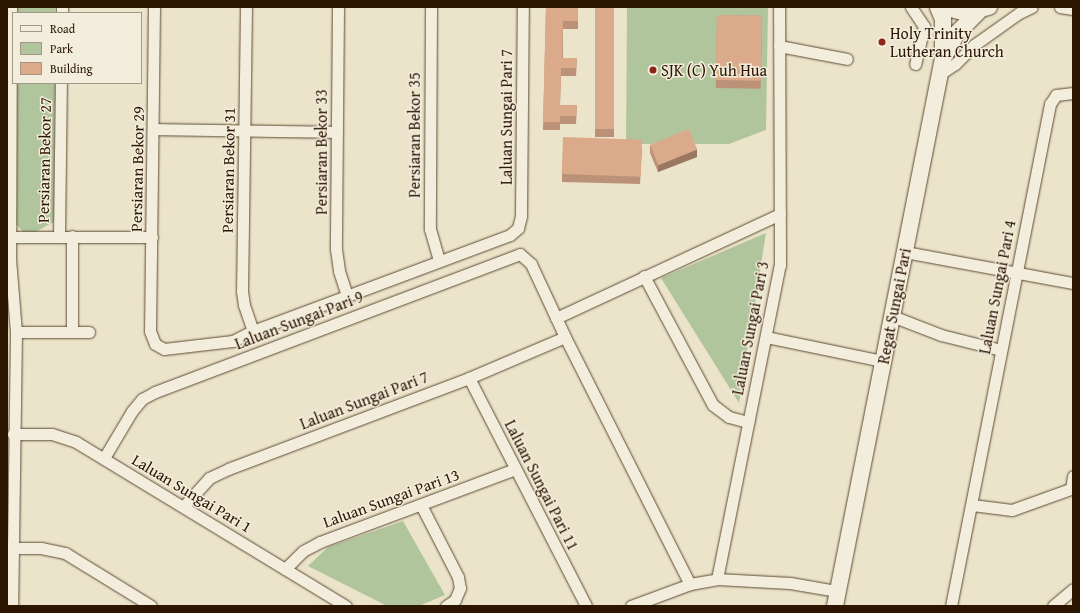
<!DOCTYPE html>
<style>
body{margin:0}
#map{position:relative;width:1080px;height:613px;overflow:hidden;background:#ece4ca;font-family:"Gentium Book Plus",serif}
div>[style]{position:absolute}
.green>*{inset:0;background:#b1c59c;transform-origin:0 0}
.roads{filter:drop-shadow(0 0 1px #5d4a32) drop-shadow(0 0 1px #5d4a32)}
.street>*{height:11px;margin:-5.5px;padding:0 5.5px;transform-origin:5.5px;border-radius:5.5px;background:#f3eddd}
.secondary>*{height:16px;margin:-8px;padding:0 8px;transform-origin:8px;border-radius:8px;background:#f3eddd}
.wall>*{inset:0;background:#bb9278;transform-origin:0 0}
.shaded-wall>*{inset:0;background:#997761}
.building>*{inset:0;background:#daaa8b;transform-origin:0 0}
.dots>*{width:11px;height:11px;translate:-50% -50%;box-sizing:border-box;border:2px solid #f3eddd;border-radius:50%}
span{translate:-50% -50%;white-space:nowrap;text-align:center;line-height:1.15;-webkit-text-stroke:3px #f3eddd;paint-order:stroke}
.poi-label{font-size:16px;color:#2d1600}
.left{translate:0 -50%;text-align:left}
.street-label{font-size:16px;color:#2d1600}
.frame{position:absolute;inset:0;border:8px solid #2d1600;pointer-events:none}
.legend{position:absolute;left:12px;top:12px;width:130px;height:72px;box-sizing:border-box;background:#f3eddd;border:1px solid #a49785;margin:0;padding:5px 7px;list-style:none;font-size:12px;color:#2d1600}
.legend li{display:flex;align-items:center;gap:8px;height:20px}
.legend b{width:20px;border:1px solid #a49785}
</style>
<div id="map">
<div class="green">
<i style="left:18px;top:7px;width:37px;height:6px"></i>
<i style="clip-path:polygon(627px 7px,768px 7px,766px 130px,729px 144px,626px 144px)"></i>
<i style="clip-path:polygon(17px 83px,55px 83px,54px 222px,35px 232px,23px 232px,16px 224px)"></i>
<i style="clip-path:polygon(766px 233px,739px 403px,661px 278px)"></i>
<i style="clip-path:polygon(403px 521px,445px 595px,419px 606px,387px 606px,308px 566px,328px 547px)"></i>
</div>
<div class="roads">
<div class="street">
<i style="left:11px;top:7px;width:252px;rotate:90.2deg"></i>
<i style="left:10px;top:259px;width:73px;rotate:85.3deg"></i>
<i style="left:16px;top:332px;width:274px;rotate:90.8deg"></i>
<i style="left:154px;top:7px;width:324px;rotate:90.7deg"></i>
<i style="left:150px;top:331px;width:14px;rotate:69deg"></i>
<i style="left:155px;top:344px;width:10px;rotate:29deg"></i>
<i style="left:164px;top:349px;width:69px;rotate:-6.6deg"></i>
<i style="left:233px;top:341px;width:22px;rotate:-27deg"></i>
<i style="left:253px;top:331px;width:274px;rotate:-20.5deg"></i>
<i style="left:510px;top:235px;width:11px;rotate:-41deg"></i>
<i style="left:518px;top:228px;width:12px;rotate:-76deg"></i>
<i style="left:521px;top:216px;width:209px;rotate:-89.5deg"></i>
<i style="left:246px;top:7px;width:284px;rotate:90.8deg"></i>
<i style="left:242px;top:291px;width:14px;rotate:82deg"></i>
<i style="left:244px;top:305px;width:28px;rotate:71deg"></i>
<i style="left:338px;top:7px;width:242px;rotate:90.5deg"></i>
<i style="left:336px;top:249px;width:22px;rotate:82deg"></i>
<i style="left:339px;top:271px;width:26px;rotate:72deg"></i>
<i style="left:431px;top:7px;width:222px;rotate:90.3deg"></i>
<i style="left:430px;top:229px;width:33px;rotate:74deg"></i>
<i style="left:911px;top:7px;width:23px;rotate:56deg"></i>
<i style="left:924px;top:26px;width:39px;rotate:103deg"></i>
<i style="left:1060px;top:7px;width:13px;rotate:9deg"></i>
<i style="left:62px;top:13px;width:6px;rotate:-90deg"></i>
<i style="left:779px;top:46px;width:69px;rotate:10.8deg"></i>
<i style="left:940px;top:74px;width:18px;rotate:-34deg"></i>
<i style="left:955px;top:64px;width:27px;rotate:-45deg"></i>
<i style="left:974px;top:45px;width:55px;rotate:-35.4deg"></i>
<i style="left:1019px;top:13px;width:14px;rotate:-25deg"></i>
<i style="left:154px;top:129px;width:183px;rotate:0.9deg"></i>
<i style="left:10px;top:237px;width:142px"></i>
<i style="left:59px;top:237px;width:154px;rotate:-89.3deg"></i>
<i style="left:905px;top:252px;width:171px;rotate:10.5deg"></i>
<i style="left:644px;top:276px;width:146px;rotate:61.9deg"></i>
<i style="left:713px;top:405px;width:20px;rotate:37deg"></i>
<i style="left:729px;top:417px;width:20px;rotate:15deg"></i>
<i style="left:892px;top:316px;width:53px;rotate:21.2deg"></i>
<i style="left:941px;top:335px;width:62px;rotate:14deg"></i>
<i style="left:556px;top:318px;width:247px;rotate:-24.9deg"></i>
<i style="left:16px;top:332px;width:73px"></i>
<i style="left:72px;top:332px;width:96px;rotate:-90deg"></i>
<i style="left:766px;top:337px;width:119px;rotate:11.6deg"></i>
<i style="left:469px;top:378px;width:256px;rotate:62.8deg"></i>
<i style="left:13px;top:434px;width:39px"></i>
<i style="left:52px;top:434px;width:25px;rotate:18deg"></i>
<i style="left:76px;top:442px;width:316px;rotate:31.3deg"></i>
<i style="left:104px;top:458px;width:55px;rotate:-59.2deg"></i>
<i style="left:132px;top:411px;width:16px;rotate:-50deg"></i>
<i style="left:142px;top:399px;width:15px;rotate:-28deg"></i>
<i style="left:155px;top:392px;width:390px;rotate:-20.7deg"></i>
<i style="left:520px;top:254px;width:15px;rotate:42deg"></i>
<i style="left:531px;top:264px;width:81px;rotate:65deg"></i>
<i style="left:565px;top:337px;width:277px;rotate:63.2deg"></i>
<i style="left:1071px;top:489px;width:13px;rotate:-81deg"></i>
<i style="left:421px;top:505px;width:81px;rotate:62.8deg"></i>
<i style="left:458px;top:577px;width:11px;rotate:80deg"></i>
<i style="left:460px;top:588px;width:13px;rotate:113deg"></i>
<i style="left:455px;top:600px;width:11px;rotate:146deg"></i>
<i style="left:972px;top:505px;width:40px;rotate:7.1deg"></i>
<i style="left:1012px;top:510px;width:65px;rotate:-19.8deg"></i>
<i style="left:184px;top:506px;width:38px;rotate:-48deg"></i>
<i style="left:209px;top:478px;width:21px;rotate:-25deg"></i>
<i style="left:228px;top:469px;width:258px;rotate:-20.7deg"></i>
<i style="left:469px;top:378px;width:104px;rotate:-23.1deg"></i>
<i style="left:12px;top:548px;width:29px"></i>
<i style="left:41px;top:548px;width:25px;rotate:12deg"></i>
<i style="left:65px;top:553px;width:101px;rotate:31.6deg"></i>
<i style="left:285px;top:569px;width:25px;rotate:-45deg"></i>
<i style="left:303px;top:551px;width:19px;rotate:-28deg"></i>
<i style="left:320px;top:542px;width:208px;rotate:-20.5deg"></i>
<i style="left:717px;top:579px;width:320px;rotate:-78.7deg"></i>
<i style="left:780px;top:265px;width:258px;rotate:-90.2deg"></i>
<i style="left:631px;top:606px;width:63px;rotate:-20.4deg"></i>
<i style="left:690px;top:584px;width:27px;rotate:-10deg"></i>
<i style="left:717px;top:579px;width:73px;rotate:3.1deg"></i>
<i style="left:790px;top:583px;width:48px;rotate:9.7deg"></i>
<i style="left:951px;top:606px;width:512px;rotate:-78.84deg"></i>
<i style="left:1050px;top:104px;width:11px;rotate:-56deg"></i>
<i style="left:1056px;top:95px;width:17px;rotate:-7deg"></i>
<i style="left:1053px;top:606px;width:26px;rotate:-40deg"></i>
</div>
<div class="secondary">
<i style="left:944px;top:7px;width:23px;rotate:15deg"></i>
<i style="left:966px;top:13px;width:24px;rotate:-15deg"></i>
<i style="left:945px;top:55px;width:25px;rotate:-61deg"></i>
<i style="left:957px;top:33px;width:30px;rotate:-45deg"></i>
<i style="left:835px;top:606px;width:559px;rotate:-78.85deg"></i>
<i style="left:943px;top:58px;width:39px;rotate:-90deg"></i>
<i style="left:943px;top:19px;width:13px;rotate:-113deg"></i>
</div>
</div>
<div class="wall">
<i style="clip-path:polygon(546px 7px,578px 7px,578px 29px,563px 29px,563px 58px,577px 58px,576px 76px,561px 76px,560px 105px,577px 105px,576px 124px,560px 124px,560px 130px,543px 130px)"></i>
<i style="left:595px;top:7px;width:19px;height:130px"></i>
<i style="left:717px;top:15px;width:45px;height:73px;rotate:1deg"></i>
<i style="clip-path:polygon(650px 145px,697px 157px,658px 172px,650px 153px)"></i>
<i style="clip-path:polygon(642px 148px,640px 184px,562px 182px,562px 174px)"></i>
</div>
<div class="shaded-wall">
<i style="clip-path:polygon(697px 149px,697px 157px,658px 172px,658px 165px)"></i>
</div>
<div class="building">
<i style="clip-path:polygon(546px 7px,578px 7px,578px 21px,563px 21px,562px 58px,577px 58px,576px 68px,561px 68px,560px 105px,577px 105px,576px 116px,560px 116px,560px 122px,543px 122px)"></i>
<i style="left:595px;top:7px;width:19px;height:122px"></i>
<i style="left:717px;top:15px;width:45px;height:65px;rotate:1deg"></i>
<i style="left:689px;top:129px;width:22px;height:42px;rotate:68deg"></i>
<i style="left:563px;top:137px;width:79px;height:37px;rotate:2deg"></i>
</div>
<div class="dots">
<i style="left:882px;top:42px;background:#8f2418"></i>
<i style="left:653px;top:70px;background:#8f2418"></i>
</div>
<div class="poi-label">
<span class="left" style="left:890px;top:42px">Holy Trinity<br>Lutheran Church</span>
<span class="left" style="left:661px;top:70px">SJK (C) Yuh Hua</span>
</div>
<div class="street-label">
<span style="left:506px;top:117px;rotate:-90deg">Laluan Sungai Pari 7</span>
<span style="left:414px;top:135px;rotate:-90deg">Persiaran Bekor 35</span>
<span style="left:321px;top:152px;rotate:-90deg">Persiaran Bekor 33</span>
<span style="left:44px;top:160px;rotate:-89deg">Persiaran Bekor 27</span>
<span style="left:137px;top:169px;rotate:-89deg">Persiaran Bekor 29</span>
<span style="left:228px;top:170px;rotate:-89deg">Persiaran Bekor 31</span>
<span style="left:997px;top:287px;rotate:-79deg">Laluan Sungai Pari 4</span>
<span style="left:894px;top:306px;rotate:-79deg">Regat Sungai Pari</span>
<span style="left:299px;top:320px;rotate:-21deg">Laluan Sungai Pari 9</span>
<span style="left:750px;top:328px;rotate:-79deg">Laluan Sungai Pari 3</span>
<span style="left:364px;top:400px;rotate:-21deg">Laluan Sungai Pari 7</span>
<span style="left:542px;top:485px;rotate:63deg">Laluan Sungai Pari 11</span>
<span style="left:192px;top:493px;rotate:31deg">Laluan Sungai Pari 1</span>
<span style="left:391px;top:498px;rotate:-20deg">Laluan Sungai Pari 13</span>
</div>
<div class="frame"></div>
<ul class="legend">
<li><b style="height:5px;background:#f3eddd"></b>Road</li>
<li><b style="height:11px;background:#b1c59c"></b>Park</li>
<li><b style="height:11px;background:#daaa8b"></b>Building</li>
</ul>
</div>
